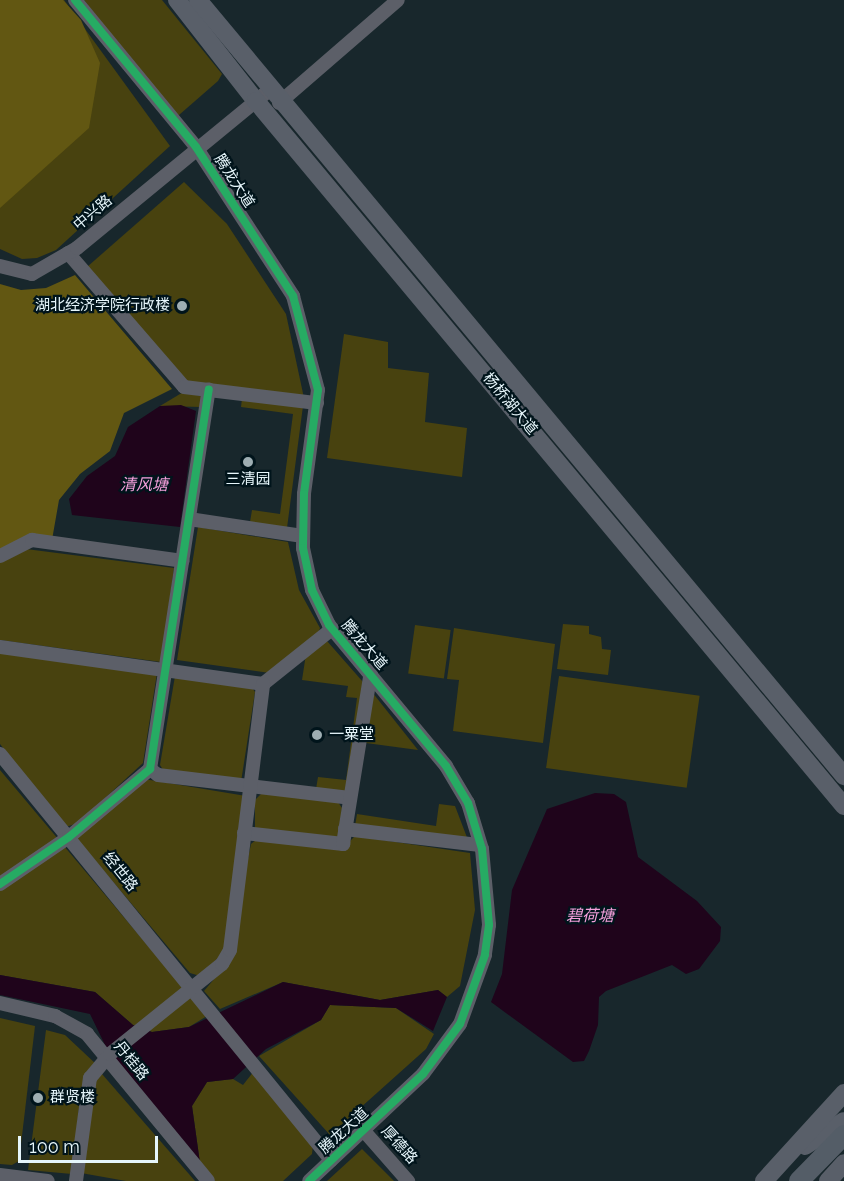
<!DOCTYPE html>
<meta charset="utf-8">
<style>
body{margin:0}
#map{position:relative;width:844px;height:1181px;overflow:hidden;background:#18272c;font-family:Raleway,"Noto Sans SC",sans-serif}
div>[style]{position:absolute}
.green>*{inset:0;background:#48420f;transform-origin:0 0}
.forest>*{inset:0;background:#625712}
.water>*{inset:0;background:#1f041b}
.minor>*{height:14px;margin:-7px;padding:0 7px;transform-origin:7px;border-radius:7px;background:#5c5f68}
.major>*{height:18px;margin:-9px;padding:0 9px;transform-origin:9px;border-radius:9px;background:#595f69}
.highway>*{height:20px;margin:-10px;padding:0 10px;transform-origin:10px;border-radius:10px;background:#545d67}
.cycleway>*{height:8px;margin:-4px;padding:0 4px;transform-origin:4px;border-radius:4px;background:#26ab63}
.dots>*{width:16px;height:16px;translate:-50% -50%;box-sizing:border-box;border:3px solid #00141b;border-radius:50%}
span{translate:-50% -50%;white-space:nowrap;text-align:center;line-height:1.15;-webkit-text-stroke:4.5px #00141b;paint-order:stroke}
.street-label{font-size:15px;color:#e6f6fb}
.poi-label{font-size:15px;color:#e6f6fb}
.right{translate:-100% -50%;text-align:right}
.left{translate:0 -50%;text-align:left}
.water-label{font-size:16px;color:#f39fdb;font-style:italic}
.scale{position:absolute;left:18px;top:1136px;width:140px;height:27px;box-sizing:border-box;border:3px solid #e6f6fb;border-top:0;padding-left:8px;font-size:18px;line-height:21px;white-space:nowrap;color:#e6f6fb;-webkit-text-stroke:4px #00141b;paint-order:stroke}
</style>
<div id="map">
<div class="green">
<i style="clip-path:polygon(0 0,64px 0,170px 146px,56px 250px,37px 258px,22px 259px,0 249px)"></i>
<i style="clip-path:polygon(84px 0,162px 0,222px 74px,218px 81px,179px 115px,173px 114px)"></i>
<i style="clip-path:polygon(184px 182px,227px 224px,286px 314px,304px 398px,186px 384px,87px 267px)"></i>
<i style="clip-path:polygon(344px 334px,388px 342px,388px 368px,429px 373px,425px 422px,467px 428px,462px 477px,327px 458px)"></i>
<i style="clip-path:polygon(185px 391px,203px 397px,202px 407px,160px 406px)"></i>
<i style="clip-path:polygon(242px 398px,303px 406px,287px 528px,250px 522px,252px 510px,280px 514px,293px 414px,241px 407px)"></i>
<i style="clip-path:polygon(198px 527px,288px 542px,299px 590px,320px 628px,317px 637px,270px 673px,177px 660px)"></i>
<i style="clip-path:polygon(26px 549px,174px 568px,161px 662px,0 640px,0 561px)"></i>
<i style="clip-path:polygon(563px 624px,589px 626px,589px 634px,601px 637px,602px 649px,611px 650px,608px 675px,557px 669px)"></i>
<i style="left:415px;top:625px;width:36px;height:49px;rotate:8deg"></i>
<i style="clip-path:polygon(454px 628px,555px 644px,543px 743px,453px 731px,459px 680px,447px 679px)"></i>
<i style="clip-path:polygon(327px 641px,363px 682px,346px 793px,316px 789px,318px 777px,346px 780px,357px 698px,346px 697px,348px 686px,302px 680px,306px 654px)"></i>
<i style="clip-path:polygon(0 651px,157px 673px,143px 763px,78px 823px,66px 827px,0 744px)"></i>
<i style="clip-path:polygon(175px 676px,251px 686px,255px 692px,241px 782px,165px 773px,160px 765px)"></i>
<i style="left:559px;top:676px;width:142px;height:93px;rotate:8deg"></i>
<i style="clip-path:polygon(372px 692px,418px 750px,366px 743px)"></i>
<i style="clip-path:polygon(0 770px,207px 1016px,189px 1027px,152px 1032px,133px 1025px,95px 992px,0 975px)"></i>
<i style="clip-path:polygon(144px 779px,246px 796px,225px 951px,200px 976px,190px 973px,76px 838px)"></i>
<i style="clip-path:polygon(263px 792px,338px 802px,342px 808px,340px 833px,337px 837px,255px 828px,255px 800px)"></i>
<i style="clip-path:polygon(439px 804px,455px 806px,468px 840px,355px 826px,357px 814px,436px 826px)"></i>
<i style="clip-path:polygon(355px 836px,470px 853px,475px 910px,460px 986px,447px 997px,438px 990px,380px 1000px,283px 982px,220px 1009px,204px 991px,226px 965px,251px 844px,258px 838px,342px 849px)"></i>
<i style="clip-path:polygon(330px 1005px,396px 1008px,434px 1034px,426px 1049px,330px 1135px,259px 1056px,321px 1020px)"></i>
<i style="clip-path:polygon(0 1018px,35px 1026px,19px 1161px,12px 1165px,0 1164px)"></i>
<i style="clip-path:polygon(46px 1030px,65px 1035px,97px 1065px,80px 1098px,72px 1174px,28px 1170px)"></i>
<i style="clip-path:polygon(254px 1071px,313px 1145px,312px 1154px,283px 1181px,215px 1181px,200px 1163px,192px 1106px,207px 1082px,233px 1079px,243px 1085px)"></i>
<i style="clip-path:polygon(102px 1074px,195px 1181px,126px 1181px,81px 1173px,95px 1082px)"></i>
<i style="clip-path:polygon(362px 1149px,394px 1181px,327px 1181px)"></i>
</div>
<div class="forest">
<i style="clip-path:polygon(0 0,63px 0,81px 20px,100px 63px,89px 128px,0 208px)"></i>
<i style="clip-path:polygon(75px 275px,172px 389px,124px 413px,110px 451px,80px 474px,59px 500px,52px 540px,30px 535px,0 552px,0 284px,21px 290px,46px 288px)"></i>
</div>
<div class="water">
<i style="clip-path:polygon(181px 405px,196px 411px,180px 527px,72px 515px,69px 499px,87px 476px,115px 456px,128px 427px,160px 406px)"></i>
<i style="clip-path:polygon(595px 793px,614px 794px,626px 802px,638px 857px,697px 901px,721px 927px,720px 941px,699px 969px,686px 974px,672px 965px,606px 991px,599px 997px,598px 1025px,589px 1051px,584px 1061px,573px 1062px,491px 1002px,502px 974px,512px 890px,547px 809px)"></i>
<i style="clip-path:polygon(0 975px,95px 992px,133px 1025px,152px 1032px,189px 1027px,283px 982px,380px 1000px,438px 990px,447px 997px,433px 1031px,396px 1008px,330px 1005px,321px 1020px,266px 1049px,233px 1079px,207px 1082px,192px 1106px,200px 1163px,107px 1049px,90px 1014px,0 995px)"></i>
</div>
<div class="minor">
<i style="left:75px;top:0;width:190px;rotate:50.5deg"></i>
<i style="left:196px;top:147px;width:178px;rotate:56.9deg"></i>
<i style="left:293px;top:296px;width:97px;rotate:75.1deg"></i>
<i style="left:318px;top:390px;width:105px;rotate:97.7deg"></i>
<i style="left:304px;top:494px;width:54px;rotate:91.1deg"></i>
<i style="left:303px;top:548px;width:43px;rotate:77.9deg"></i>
<i style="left:312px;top:590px;width:39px;rotate:64deg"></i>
<i style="left:329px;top:625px;width:183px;rotate:50.3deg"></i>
<i style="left:446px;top:766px;width:43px;rotate:59.3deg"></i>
<i style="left:468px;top:803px;width:48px;rotate:73.1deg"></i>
<i style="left:482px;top:849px;width:76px;rotate:84.7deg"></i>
<i style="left:489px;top:925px;width:30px;rotate:98deg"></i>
<i style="left:485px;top:955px;width:73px;rotate:109.9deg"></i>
<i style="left:460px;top:1024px;width:62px;rotate:126.5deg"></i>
<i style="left:423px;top:1074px;width:156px;rotate:136.8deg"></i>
<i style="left:279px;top:103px;width:157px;rotate:-40.9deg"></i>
<i style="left:68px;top:253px;width:177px;rotate:49.1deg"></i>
<i style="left:184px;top:387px;width:134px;rotate:6.9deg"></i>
<i style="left:0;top:266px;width:33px;rotate:14deg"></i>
<i style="left:32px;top:274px;width:52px;rotate:-30deg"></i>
<i style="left:77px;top:248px;width:247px;rotate:-39.4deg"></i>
<i style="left:189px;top:519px;width:115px;rotate:8.5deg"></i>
<i style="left:0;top:556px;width:36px;rotate:-27deg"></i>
<i style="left:32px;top:540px;width:152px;rotate:7.9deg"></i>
<i style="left:0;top:647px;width:266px;rotate:8deg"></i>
<i style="left:263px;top:684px;width:88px;rotate:-38.6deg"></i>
<i style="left:0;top:754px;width:524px;rotate:50.81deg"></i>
<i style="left:150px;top:769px;width:10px;rotate:37deg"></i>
<i style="left:158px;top:775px;width:193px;rotate:6.8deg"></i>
<i style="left:345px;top:829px;width:136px;rotate:6.8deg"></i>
<i style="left:244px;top:833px;width:100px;rotate:6.3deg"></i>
<i style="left:343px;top:844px;width:174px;rotate:-80.8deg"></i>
<i style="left:0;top:884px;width:83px;rotate:-34.3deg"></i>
<i style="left:69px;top:837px;width:106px;rotate:-40deg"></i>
<i style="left:150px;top:769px;width:384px;rotate:-81.2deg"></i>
<i style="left:0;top:1003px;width:57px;rotate:13.3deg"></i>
<i style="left:55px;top:1016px;width:37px;rotate:29deg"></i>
<i style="left:87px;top:1034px;width:190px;rotate:50.5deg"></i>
<i style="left:364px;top:1131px;width:67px;rotate:48.7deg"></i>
<i style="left:0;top:1175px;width:48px;rotate:7.1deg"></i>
<i style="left:76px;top:1181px;width:104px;rotate:-82.3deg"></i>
<i style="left:90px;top:1078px;width:31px;rotate:-50deg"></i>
<i style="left:110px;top:1054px;width:144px;rotate:-38.8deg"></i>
<i style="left:222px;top:964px;width:16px;rotate:-60deg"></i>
<i style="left:230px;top:950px;width:268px;rotate:-82.9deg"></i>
</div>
<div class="major">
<i style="left:177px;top:0;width:128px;rotate:52deg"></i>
<i style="left:256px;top:101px;width:918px;rotate:50.17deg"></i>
<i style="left:198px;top:0;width:1010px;rotate:50.22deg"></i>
<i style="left:805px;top:1146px;width:46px;rotate:-32.7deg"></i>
<i style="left:764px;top:1181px;width:119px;rotate:-47.7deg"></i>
<i style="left:828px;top:1181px;width:24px;rotate:-48deg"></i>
</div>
<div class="highway">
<i style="left:799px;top:1181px;width:64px;rotate:-45.6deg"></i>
</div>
<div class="cycleway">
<i style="left:75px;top:0;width:190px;rotate:50.5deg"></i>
<i style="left:196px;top:147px;width:178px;rotate:56.9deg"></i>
<i style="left:293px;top:296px;width:97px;rotate:75.1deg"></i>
<i style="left:318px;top:390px;width:105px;rotate:97.7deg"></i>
<i style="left:304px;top:494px;width:54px;rotate:91.1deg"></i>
<i style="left:303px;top:548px;width:43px;rotate:77.9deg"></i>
<i style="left:312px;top:590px;width:39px;rotate:64deg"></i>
<i style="left:329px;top:625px;width:183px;rotate:50.3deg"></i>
<i style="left:446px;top:766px;width:43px;rotate:59.3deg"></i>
<i style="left:468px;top:803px;width:48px;rotate:73.1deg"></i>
<i style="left:482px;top:849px;width:76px;rotate:84.7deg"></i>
<i style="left:489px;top:925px;width:30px;rotate:98deg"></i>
<i style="left:485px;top:955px;width:73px;rotate:109.9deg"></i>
<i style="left:460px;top:1024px;width:62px;rotate:126.5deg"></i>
<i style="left:423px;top:1074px;width:156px;rotate:136.8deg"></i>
<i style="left:0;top:884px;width:83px;rotate:-34.3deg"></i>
<i style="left:69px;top:837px;width:106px;rotate:-40deg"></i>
<i style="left:150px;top:769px;width:384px;rotate:-81.2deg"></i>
</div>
<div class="dots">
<i style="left:182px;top:306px;background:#9eaeb3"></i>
<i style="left:248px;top:462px;background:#9eaeb3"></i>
<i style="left:317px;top:735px;background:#9eaeb3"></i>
<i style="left:38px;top:1098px;background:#9eaeb3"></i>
</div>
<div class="street-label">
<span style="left:234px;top:181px;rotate:57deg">腾龙大道</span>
<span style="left:93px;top:213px;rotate:-40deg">中兴路</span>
<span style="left:510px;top:404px;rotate:50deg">杨桥湖大道</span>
<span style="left:364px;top:645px;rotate:49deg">腾龙大道</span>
<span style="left:120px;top:872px;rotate:51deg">经世路</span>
<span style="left:131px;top:1061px;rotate:51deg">丹桂路</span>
<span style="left:344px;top:1131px;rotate:-42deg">腾龙大道</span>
<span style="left:399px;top:1145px;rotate:48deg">厚德路</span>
</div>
<div class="poi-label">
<span class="right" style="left:170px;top:306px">湖北经济学院行政楼</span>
<span style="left:248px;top:480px">三清园</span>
<span class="left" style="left:329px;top:735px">一粟堂</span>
<span class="left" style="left:50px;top:1098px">群贤楼</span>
</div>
<div class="water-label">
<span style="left:144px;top:485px">清风塘</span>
<span style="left:590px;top:916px">碧荷塘</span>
</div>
<div class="scale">100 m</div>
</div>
